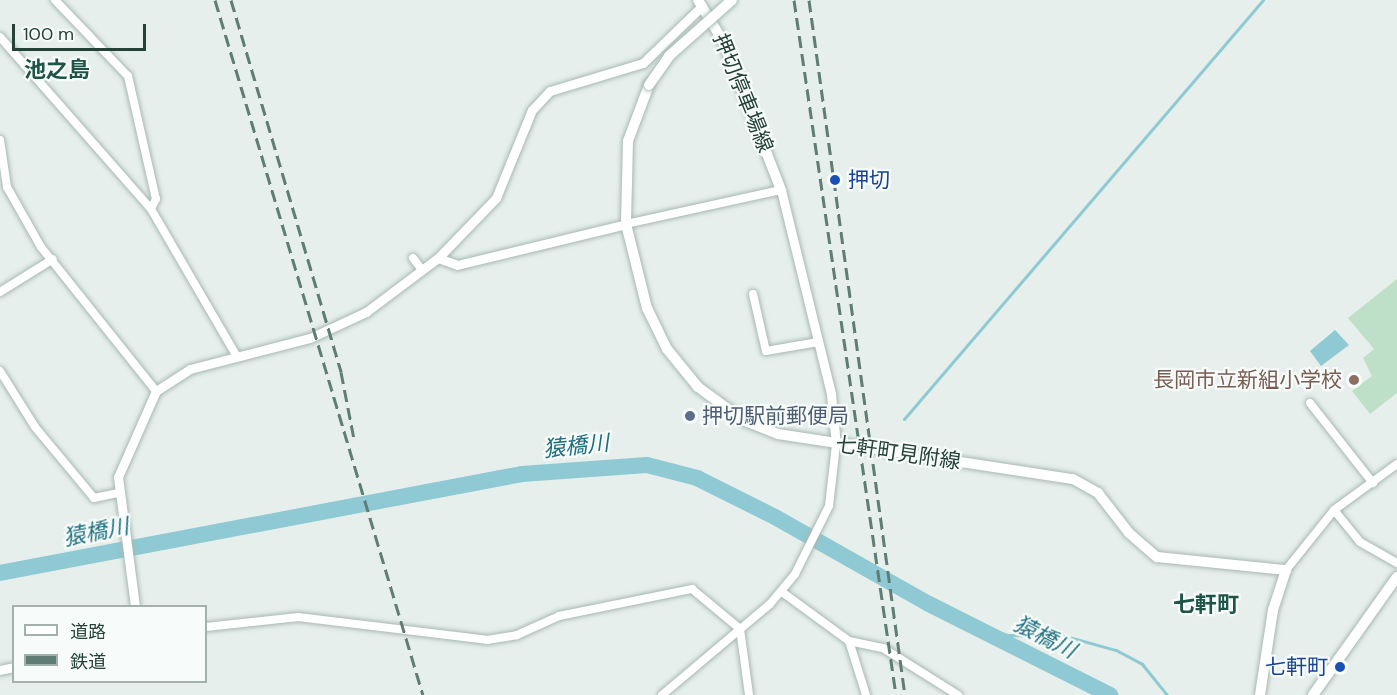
<!DOCTYPE html>
<meta charset="utf-8">
<style>
body{margin:0}
#map{position:relative;width:1397px;height:695px;overflow:hidden;background:#e6efeb;font-family:"DM Sans","Noto Sans JP",sans-serif}
div>[style]{position:absolute}
.green>*{inset:0;background:#bfe0c8}
.water>*{inset:0;background:#8ec9d4}
.stream>*{height:3px;margin:-1.5px;padding:0 1.5px;transform-origin:1.5px;border-radius:1.5px;background:#8ec9d4}
.river>*{height:16px;margin:-8px;padding:0 8px;transform-origin:8px;border-radius:8px;background:#8ec9d4}
.roads{filter:drop-shadow(0 0 2px #a8b8b2) drop-shadow(0 0 2px #a8b8b2)}
.minor>*{height:8px;margin:-4px;padding:0 4px;transform-origin:4px;border-radius:4px;background:#fff}
.tertiary>*{height:9px;margin:-4.5px;padding:0 4.5px;transform-origin:4.5px;border-radius:4.5px;background:#fff}
.secondary>*{height:10px;margin:-5px;padding:0 5px;transform-origin:5px;border-radius:5px;background:#fff}
.rail>*{height:3px;margin-top:-1.5px;transform-origin:0;background:repeating-linear-gradient(90deg,#5f7d75 0 12px,transparent 0 18px)}
.bridges{filter:drop-shadow(0 0 2px #a4bbb3) drop-shadow(0 0 2px #a4bbb3)}
.secondary-bridge>*{height:10px;margin:-5px;padding:0 5px;transform-origin:5px;border-radius:5px;background:#fff}
.dots>*{width:16px;height:16px;translate:-50% -50%;box-sizing:border-box;border:3px solid #f7fbf9;border-radius:50%}
span{translate:-50% -50%;white-space:nowrap;text-align:center;line-height:1.15;-webkit-text-stroke:4.5px #f7fbf9;paint-order:stroke}
.street-label{font-size:21px;color:#24423a}
.transit-label{font-size:21px;color:#164399}
.left{translate:0 -50%;text-align:left}
.right{translate:-100% -50%;text-align:right}
.education-label{font-size:21px;color:#785e54}
.service-label{font-size:21px;color:#4e5e75}
.neighbourhood-label{font-size:22px;color:#1f5548;font-weight:700}
.water-label{font-size:22px;color:#1c6f80;font-style:italic}
.legend{position:absolute;left:12px;top:605px;width:195px;height:78px;box-sizing:border-box;background:#f7fbf9;border:2px solid #a3b1ad;margin:0;padding:8px 10px;list-style:none;font-size:18px;color:#24423a}
.legend li{display:flex;align-items:center;gap:12px;height:30px}
.legend b{width:30px;border:2px solid #a3b1ad}
.scale{position:absolute;left:12px;top:24px;width:134px;height:27px;box-sizing:border-box;border:3px solid #24423a;border-top:0;padding-left:8px;font-size:18px;line-height:21px;white-space:nowrap;color:#24423a;-webkit-text-stroke:4px #f7fbf9;paint-order:stroke}
</style>
<div id="map">
<div class="green">
<i style="clip-path:polygon(1397px 279px,1397px 393px,1370px 414px,1352px 391px,1372px 376px,1363px 358px,1374px 349px,1348px 318px)"></i>
</div>
<div class="water">
<i style="clip-path:polygon(1335px 330px,1349px 345px,1321px 366px,1310px 351px)"></i>
</div>
<div class="stream">
<i style="left:904px;top:419px;width:552px;rotate:-49.41deg"></i>
<i style="left:967px;top:623px;width:43px;rotate:16.3deg"></i>
<i style="left:1008px;top:635px;width:57px;rotate:1deg"></i>
<i style="left:1065px;top:636px;width:53px;rotate:15.4deg"></i>
<i style="left:1116px;top:650px;width:30px;rotate:28deg"></i>
<i style="left:1142px;top:664px;width:40px;rotate:51deg"></i>
</div>
<div class="river">
<i style="left:0;top:573px;width:531px;rotate:-10.74deg"></i>
<i style="left:522px;top:474px;width:125px;rotate:-4.1deg"></i>
<i style="left:647px;top:465px;width:52px;rotate:14.6deg"></i>
<i style="left:697px;top:478px;width:87px;rotate:26.6deg"></i>
<i style="left:775px;top:517px;width:177px;rotate:29.5deg"></i>
<i style="left:929px;top:604px;width:203px;rotate:26.7deg"></i>
</div>
<div class="roads">
<div class="minor">
<i style="left:55px;top:0;width:105px;rotate:46.2deg"></i>
<i style="left:128px;top:76px;width:126px;rotate:77.2deg"></i>
<i style="left:156px;top:199px;width:11px;rotate:117deg"></i>
<i style="left:0;top:37px;width:229px;rotate:48.7deg"></i>
<i style="left:151px;top:209px;width:169px;rotate:59.8deg"></i>
<i style="left:0;top:140px;width:48px;rotate:81.5deg"></i>
<i style="left:7px;top:187px;width:69px;rotate:60.5deg"></i>
<i style="left:41px;top:247px;width:184px;rotate:51.4deg"></i>
<i style="left:626px;top:224px;width:159px;rotate:-12.4deg"></i>
<i style="left:413px;top:258px;width:15px;rotate:53deg"></i>
<i style="left:0;top:292px;width:62px;rotate:-31.9deg"></i>
<i style="left:753px;top:294px;width:58px;rotate:77.2deg"></i>
<i style="left:766px;top:351px;width:53px;rotate:-9.8deg"></i>
<i style="left:0;top:371px;width:66px;rotate:58deg"></i>
<i style="left:35px;top:427px;width:92px;rotate:50.3deg"></i>
<i style="left:94px;top:498px;width:25px;rotate:-12deg"></i>
<i style="left:1310px;top:403px;width:102px;rotate:51.8deg"></i>
<i style="left:1334px;top:510px;width:41px;rotate:50.9deg"></i>
<i style="left:1360px;top:542px;width:43px;rotate:29.6deg"></i>
<i style="left:1286px;top:570px;width:77px;rotate:-51.3deg"></i>
<i style="left:1334px;top:510px;width:78px;rotate:-36.1deg"></i>
<i style="left:782px;top:592px;width:83px;rotate:36.2deg"></i>
<i style="left:849px;top:641px;width:57px;rotate:72.5deg"></i>
<i style="left:206px;top:627px;width:93px;rotate:-6.2deg"></i>
<i style="left:298px;top:617px;width:190px;rotate:6.9deg"></i>
<i style="left:487px;top:640px;width:30px;rotate:-9deg"></i>
<i style="left:517px;top:635px;width:46px;rotate:-24.3deg"></i>
<i style="left:559px;top:616px;width:136px;rotate:-11.5deg"></i>
<i style="left:692px;top:589px;width:62px;rotate:39.8deg"></i>
<i style="left:740px;top:629px;width:67px;rotate:82.2deg"></i>
<i style="left:849px;top:641px;width:35px;rotate:12deg"></i>
<i style="left:883px;top:648px;width:89px;rotate:32.1deg"></i>
<i style="left:662px;top:695px;width:141px;rotate:-40.1deg"></i>
<i style="left:770px;top:604px;width:39px;rotate:-50deg"></i>
<i style="left:795px;top:574px;width:76px;rotate:-63.4deg"></i>
<i style="left:829px;top:506px;width:61px;rotate:-83.5deg"></i>
</div>
<div class="tertiary">
<i style="left:781px;top:190px;width:210px;rotate:76.2deg"></i>
<i style="left:831px;top:394px;width:51px;rotate:84.4deg"></i>
<i style="left:438px;top:258px;width:20px;rotate:20deg"></i>
<i style="left:457px;top:265px;width:174px;rotate:-13.6deg"></i>
<i style="left:135px;top:606px;width:130px;rotate:-97.5deg"></i>
<i style="left:118px;top:477px;width:94px;rotate:-66.2deg"></i>
<i style="left:156px;top:391px;width:40px;rotate:-32.9deg"></i>
<i style="left:190px;top:369px;width:124px;rotate:-14.5deg"></i>
<i style="left:310px;top:338px;width:62px;rotate:-24.9deg"></i>
<i style="left:366px;top:312px;width:90px;rotate:-36.9deg"></i>
<i style="left:438px;top:258px;width:83px;rotate:-46deg"></i>
<i style="left:496px;top:198px;width:95px;rotate:-67.8deg"></i>
<i style="left:532px;top:110px;width:26px;rotate:-47deg"></i>
<i style="left:550px;top:91px;width:97px;rotate:-16.8deg"></i>
<i style="left:643px;top:63px;width:82px;rotate:-44deg"></i>
<i style="left:0;top:670px;width:14px;rotate:-12deg"></i>
</div>
<div class="secondary">
<i style="left:698px;top:0;width:50px;rotate:58.8deg"></i>
<i style="left:724px;top:43px;width:158px;rotate:68.8deg"></i>
<i style="left:649px;top:85px;width:60px;rotate:110.6deg"></i>
<i style="left:628px;top:141px;width:83px;rotate:91.4deg"></i>
<i style="left:626px;top:224px;width:87px;rotate:76deg"></i>
<i style="left:647px;top:308px;width:46px;rotate:64deg"></i>
<i style="left:667px;top:349px;width:49px;rotate:50.8deg"></i>
<i style="left:698px;top:387px;width:56px;rotate:36.3deg"></i>
<i style="left:743px;top:420px;width:38px;rotate:22deg"></i>
<i style="left:778px;top:434px;width:298px;rotate:8.7deg"></i>
<i style="left:1073px;top:479px;width:29px;rotate:29deg"></i>
<i style="left:1098px;top:493px;width:51px;rotate:52.2deg"></i>
<i style="left:1129px;top:533px;width:37px;rotate:41deg"></i>
<i style="left:1157px;top:557px;width:130px;rotate:5.8deg"></i>
<i style="left:1286px;top:570px;width:42px;rotate:108deg"></i>
<i style="left:1273px;top:610px;width:86px;rotate:98.7deg"></i>
<i style="left:1313px;top:695px;width:145px;rotate:-54.6deg"></i>
</div>
</div>
<div class="rail">
<i style="left:215px;top:0;width:725px;rotate:73.34deg"></i>
<i style="left:231px;top:0;width:388px;rotate:73.5deg"></i>
<i style="left:341px;top:372px;width:68px;rotate:79deg"></i>
<i style="left:794px;top:0;width:702px;rotate:81.65deg"></i>
<i style="left:809px;top:0;width:702px;rotate:82.14deg"></i>
</div>
<div class="bridges">
<div class="secondary-bridge">
<i style="left:649px;top:85px;width:35px;rotate:-55deg"></i>
<i style="left:669px;top:56px;width:84px;rotate:-41.6deg"></i>
</div>
</div>
<div class="dots">
<i style="left:835px;top:180px;background:#1a4fb4"></i>
<i style="left:1354px;top:380px;background:#8d6e63"></i>
<i style="left:690px;top:416px;background:#5c6f8a"></i>
<i style="left:1340px;top:667px;background:#1a4fb4"></i>
</div>
<div class="street-label">
<span style="left:743px;top:93px;rotate:68deg">押切停車場線</span>
<span style="left:898px;top:453px;rotate:8deg">七軒町見附線</span>
</div>
<div class="transit-label">
<span class="left" style="left:848px;top:180px">押切</span>
<span class="right" style="left:1328px;top:667px">七軒町</span>
</div>
<div class="education-label">
<span class="right" style="left:1342px;top:380px">長岡市立新組小学校</span>
</div>
<div class="service-label">
<span class="left" style="left:702px;top:416px">押切駅前郵便局</span>
</div>
<div class="neighbourhood-label">
<span style="left:57px;top:70px">池之島</span>
<span style="left:1206px;top:605px">七軒町</span>
</div>
<div class="water-label">
<span style="left:576px;top:446px;rotate:-6deg">猿橋川</span>
<span style="left:96px;top:532px;rotate:-11deg">猿橋川</span>
<span style="left:1045px;top:637px;rotate:27deg">猿橋川</span>
</div>
<ul class="legend">
<li><b style="height:8px;background:#fff"></b>道路</li>
<li><b style="height:8px;background:#5f7d75"></b>鉄道</li>
</ul>
<div class="scale">100 m</div>
</div>
